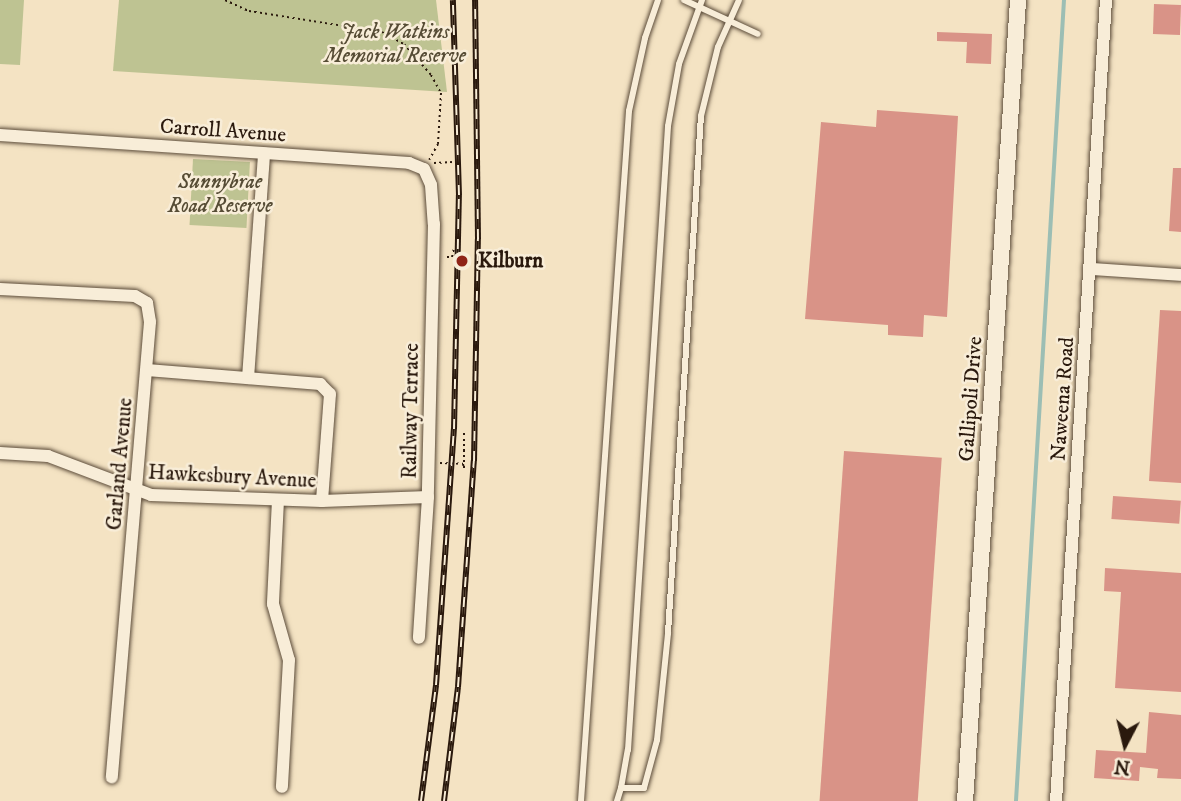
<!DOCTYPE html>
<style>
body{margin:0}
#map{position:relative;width:1181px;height:801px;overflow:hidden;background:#f4e3c3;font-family:"IM FELL DW Pica",serif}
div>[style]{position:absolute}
.green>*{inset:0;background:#bec392;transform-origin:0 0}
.stream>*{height:3.5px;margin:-1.75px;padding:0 1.75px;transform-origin:1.75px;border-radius:1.75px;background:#9cbeb4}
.building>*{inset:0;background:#d99387;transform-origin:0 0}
.path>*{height:2px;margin-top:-1px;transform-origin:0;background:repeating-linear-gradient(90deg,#2a190d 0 2px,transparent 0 5.5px)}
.roads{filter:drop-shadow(0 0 2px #5c4c3a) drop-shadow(0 0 2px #5c4c3a)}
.service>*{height:6px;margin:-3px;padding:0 3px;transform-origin:3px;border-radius:3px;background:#f8edd8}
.minor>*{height:12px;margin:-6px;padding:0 6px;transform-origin:6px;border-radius:6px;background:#f8edd8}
.tertiary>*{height:16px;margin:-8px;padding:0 8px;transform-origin:8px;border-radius:8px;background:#f8edd8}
.rail>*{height:6px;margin-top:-3px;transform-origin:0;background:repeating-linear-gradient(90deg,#f8edd8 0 10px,#2a190d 0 20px);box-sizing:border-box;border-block:2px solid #2a190d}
.dots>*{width:19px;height:19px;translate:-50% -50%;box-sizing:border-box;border:4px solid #f8edd8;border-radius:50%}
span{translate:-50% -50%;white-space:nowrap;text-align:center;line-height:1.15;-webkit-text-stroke:5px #f8edd8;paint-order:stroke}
.park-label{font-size:21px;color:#564c35;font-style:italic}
.street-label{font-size:21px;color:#2a190d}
.poi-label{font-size:21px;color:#2a190d;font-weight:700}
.left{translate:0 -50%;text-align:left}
.north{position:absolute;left:1090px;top:710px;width:70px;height:70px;-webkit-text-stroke:5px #f8edd8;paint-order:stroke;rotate:187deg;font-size:19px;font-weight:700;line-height:28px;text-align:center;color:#2a190d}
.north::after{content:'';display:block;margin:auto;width:24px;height:32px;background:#2a190d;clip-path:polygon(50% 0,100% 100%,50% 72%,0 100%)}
</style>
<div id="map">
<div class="green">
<i style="clip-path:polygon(0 0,24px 0,20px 65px,0 64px)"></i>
<i style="clip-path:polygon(119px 0,436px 0,447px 92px,113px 71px)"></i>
<i style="left:193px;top:159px;width:57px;height:66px;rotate:3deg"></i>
</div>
<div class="stream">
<i style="left:1016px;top:801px;width:802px;rotate:-86.57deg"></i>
</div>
<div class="building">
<i style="left:1154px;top:4px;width:27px;height:30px;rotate:2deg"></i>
<i style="clip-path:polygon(937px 32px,992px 34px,991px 64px,966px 63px,967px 42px,937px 41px)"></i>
<i style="clip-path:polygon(877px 110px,958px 116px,947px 317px,924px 315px,923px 337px,888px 335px,888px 325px,805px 319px,821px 122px,876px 127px)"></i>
<i style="clip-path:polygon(1173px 168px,1181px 168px,1181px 232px,1169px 231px)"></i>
<i style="clip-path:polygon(1160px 310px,1181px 311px,1181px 483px,1149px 481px)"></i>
<i style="left:844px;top:451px;width:98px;height:351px;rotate:4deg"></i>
<i style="left:1113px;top:496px;width:68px;height:23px;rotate:4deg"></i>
<i style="clip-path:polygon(1105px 568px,1181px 573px,1181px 692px,1115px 688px,1121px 592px,1104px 591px)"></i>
<i style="clip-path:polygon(1149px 712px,1181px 715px,1181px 779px,1157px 778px,1158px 769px,1140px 767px,1139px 781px,1094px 778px,1096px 750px,1146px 753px)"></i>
</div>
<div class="path">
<i style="left:225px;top:0;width:26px;rotate:25deg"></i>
<i style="left:249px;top:11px;width:135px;rotate:9deg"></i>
<i style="left:382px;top:32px;width:25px;rotate:29deg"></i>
<i style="left:404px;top:44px;width:41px;rotate:48.9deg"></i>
<i style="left:431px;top:75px;width:21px;rotate:61deg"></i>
<i style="left:441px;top:93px;width:51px;rotate:93.4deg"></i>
<i style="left:438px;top:144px;width:18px;rotate:119deg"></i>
<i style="left:434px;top:163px;width:19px;rotate:-3deg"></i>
<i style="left:447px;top:257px;width:5px"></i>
<i style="left:452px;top:257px;width:9px;rotate:-77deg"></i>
<i style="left:440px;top:463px;width:23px;rotate:2deg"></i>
<i style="left:463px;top:464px;width:4px;rotate:76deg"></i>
<i style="left:464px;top:468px;width:37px;rotate:-90deg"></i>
</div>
<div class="roads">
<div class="service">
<i style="left:684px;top:0;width:81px;rotate:24.7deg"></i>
<i style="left:621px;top:788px;width:39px;rotate:-80deg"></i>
<i style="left:628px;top:750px;width:625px;rotate:-86.33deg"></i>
<i style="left:668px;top:126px;width:63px;rotate:-79.9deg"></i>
<i style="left:679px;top:64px;width:68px;rotate:-70.2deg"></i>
<i style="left:581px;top:801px;width:692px;rotate:-86.02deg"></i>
<i style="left:629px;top:111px;width:75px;rotate:-77.6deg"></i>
<i style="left:645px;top:38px;width:40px;rotate:-71.1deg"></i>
<i style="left:617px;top:801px;width:14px;rotate:-73deg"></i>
<i style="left:621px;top:788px;width:23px"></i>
<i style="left:644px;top:788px;width:50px;rotate:-74.8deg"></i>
<i style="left:657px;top:740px;width:108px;rotate:-84.1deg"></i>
<i style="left:668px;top:633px;width:518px;rotate:-86.35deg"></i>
<i style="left:701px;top:116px;width:71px;rotate:-76.2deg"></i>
<i style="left:718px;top:47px;width:51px;rotate:-65.9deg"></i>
</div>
<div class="minor">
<i style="left:0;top:135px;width:410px;rotate:3.9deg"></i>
<i style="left:409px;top:163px;width:16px;rotate:22deg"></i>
<i style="left:424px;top:169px;width:17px;rotate:66deg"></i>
<i style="left:431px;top:185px;width:39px;rotate:86deg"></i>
<i style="left:434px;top:224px;width:273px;rotate:91.3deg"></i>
<i style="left:428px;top:497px;width:141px;rotate:93.7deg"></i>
<i style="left:1091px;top:269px;width:90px;rotate:3.8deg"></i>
<i style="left:0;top:289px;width:135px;rotate:3deg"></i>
<i style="left:135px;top:296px;width:14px;rotate:30deg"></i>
<i style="left:147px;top:303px;width:19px;rotate:81deg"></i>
<i style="left:150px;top:322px;width:457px;rotate:94.8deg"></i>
<i style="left:147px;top:370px;width:174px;rotate:4.6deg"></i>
<i style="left:320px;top:384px;width:14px;rotate:45deg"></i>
<i style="left:330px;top:394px;width:107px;rotate:94.3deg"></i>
<i style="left:248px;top:378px;width:225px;rotate:-85.9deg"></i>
<i style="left:0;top:453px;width:48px;rotate:3.6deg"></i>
<i style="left:48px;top:456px;width:110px;rotate:20.7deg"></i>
<i style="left:151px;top:495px;width:171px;rotate:2deg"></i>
<i style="left:322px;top:501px;width:106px;rotate:-2.2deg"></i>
<i style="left:278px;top:500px;width:104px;rotate:92.8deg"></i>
<i style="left:273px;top:604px;width:58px;rotate:74.1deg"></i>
<i style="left:289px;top:660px;width:127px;rotate:93.2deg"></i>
<i style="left:1056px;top:801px;width:803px;rotate:-86.43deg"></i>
</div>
<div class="tertiary">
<i style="left:965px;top:801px;width:803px;rotate:-86.21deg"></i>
</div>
</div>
<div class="rail">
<i style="left:421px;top:801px;width:117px;rotate:-82.6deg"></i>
<i style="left:436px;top:685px;width:257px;rotate:-86deg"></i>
<i style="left:454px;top:429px;width:234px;rotate:-88.8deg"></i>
<i style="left:459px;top:195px;width:195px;rotate:-91.8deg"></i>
<i style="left:444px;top:801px;width:115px;rotate:-83deg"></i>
<i style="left:458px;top:687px;width:227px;rotate:-86deg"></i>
<i style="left:474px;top:461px;width:222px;rotate:-89deg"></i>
<i style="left:478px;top:239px;width:239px;rotate:-90.7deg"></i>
</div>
<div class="dots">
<i style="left:462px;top:261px;background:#8f2418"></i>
</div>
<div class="park-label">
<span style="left:395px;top:44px">Jack Watkins<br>Memorial Reserve</span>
<span style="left:220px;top:194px">Sunnybrae<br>Road Reserve</span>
</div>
<div class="street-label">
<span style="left:223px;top:131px;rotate:4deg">Carroll Avenue</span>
<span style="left:971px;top:399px;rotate:-86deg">Gallipoli Drive</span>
<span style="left:1063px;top:399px;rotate:-86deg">Naweena Road</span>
<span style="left:411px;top:411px;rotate:-89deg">Railway Terrace</span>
<span style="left:120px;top:464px;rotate:-85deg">Garland Avenue</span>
<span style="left:232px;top:477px;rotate:3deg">Hawkesbury Avenue</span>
</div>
<div class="poi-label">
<span class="left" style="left:478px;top:261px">Kilburn</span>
</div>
<div class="north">N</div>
</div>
